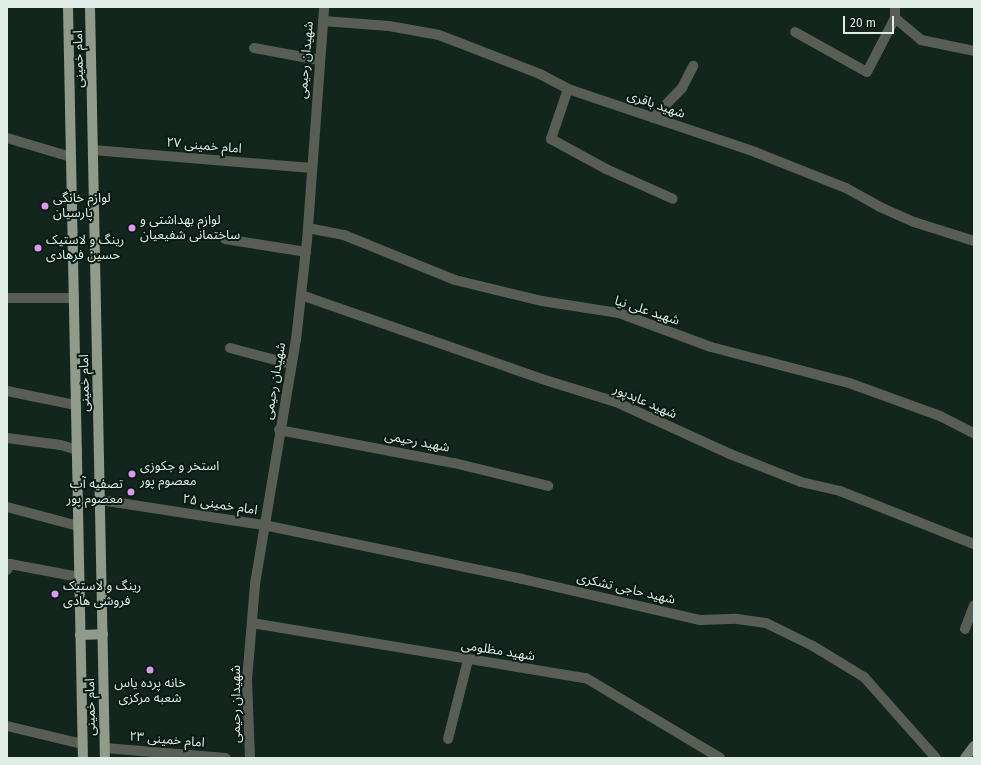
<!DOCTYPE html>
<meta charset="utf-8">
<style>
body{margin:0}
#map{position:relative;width:981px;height:765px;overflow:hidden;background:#12261e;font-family:"Fira Sans","Noto Sans Arabic",sans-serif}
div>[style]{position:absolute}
.street>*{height:10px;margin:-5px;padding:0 5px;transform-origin:5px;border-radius:5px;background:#585e56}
.secondary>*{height:10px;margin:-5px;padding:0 5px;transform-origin:5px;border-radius:5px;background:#788074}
.primary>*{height:10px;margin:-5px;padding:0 5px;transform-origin:5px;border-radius:5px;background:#909b8b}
.dots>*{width:11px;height:11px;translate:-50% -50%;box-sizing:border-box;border:2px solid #081c15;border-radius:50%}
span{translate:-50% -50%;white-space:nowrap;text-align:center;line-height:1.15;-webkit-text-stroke:4px #081c15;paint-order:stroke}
.street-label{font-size:13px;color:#e0ece6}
.poi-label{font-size:13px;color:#e0ece6}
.left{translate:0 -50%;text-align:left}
.right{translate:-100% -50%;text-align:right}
.frame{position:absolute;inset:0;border:8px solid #e0ece6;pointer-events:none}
.scale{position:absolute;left:843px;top:16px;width:51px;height:18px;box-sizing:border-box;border:2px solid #e0ece6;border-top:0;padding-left:5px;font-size:12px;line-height:14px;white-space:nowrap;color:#e0ece6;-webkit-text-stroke:3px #081c15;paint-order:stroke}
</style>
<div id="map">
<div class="street">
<i style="left:895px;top:7px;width:11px;rotate:90deg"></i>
<i style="left:895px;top:18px;width:34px;rotate:40deg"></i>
<i style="left:921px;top:40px;width:54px;rotate:11.7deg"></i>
<i style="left:323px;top:21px;width:66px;rotate:4.3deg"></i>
<i style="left:389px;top:26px;width:51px;rotate:10.2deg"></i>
<i style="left:439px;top:35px;width:108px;rotate:21.1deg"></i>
<i style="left:540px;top:74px;width:32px;rotate:28deg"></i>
<i style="left:568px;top:89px;width:197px;rotate:18.6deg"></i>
<i style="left:755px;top:152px;width:98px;rotate:21.6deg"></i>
<i style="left:846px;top:188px;width:39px;rotate:29deg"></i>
<i style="left:880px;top:207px;width:37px;rotate:24deg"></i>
<i style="left:914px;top:222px;width:63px;rotate:17.6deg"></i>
<i style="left:795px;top:32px;width:82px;rotate:29.1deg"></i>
<i style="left:867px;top:72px;width:61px;rotate:-62.6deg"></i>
<i style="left:254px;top:48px;width:66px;rotate:10.5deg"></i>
<i style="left:568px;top:89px;width:53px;rotate:108.8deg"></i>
<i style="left:551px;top:139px;width:63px;rotate:28.6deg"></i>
<i style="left:606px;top:169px;width:73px;rotate:24.1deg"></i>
<i style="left:653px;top:118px;width:42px;rotate:-46deg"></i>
<i style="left:682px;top:88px;width:25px;rotate:-63deg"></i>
<i style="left:7px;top:138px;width:67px;rotate:16.5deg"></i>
<i style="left:93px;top:150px;width:220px;rotate:4.7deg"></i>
<i style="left:308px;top:228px;width:37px;rotate:11deg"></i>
<i style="left:344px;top:235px;width:120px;rotate:22.1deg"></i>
<i style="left:455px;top:280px;width:89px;rotate:13.6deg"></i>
<i style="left:542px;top:301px;width:78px;rotate:8.9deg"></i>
<i style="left:619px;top:313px;width:98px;rotate:20.3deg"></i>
<i style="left:711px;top:347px;width:143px;rotate:14.6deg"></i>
<i style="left:849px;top:383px;width:97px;rotate:19.9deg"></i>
<i style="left:940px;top:416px;width:38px;rotate:27deg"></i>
<i style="left:225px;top:239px;width:82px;rotate:9.1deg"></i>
<i style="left:301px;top:295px;width:255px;rotate:19.2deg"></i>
<i style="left:542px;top:379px;width:77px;rotate:17.3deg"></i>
<i style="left:616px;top:402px;width:125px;rotate:24.5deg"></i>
<i style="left:730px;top:454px;width:76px;rotate:21.5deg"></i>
<i style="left:801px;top:482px;width:40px;rotate:13deg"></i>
<i style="left:840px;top:491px;width:144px;rotate:21.6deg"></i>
<i style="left:7px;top:298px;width:67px"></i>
<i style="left:230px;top:348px;width:63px;rotate:14.7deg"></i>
<i style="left:7px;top:391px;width:69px;rotate:11.6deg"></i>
<i style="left:279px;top:430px;width:178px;rotate:10.7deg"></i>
<i style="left:454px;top:463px;width:97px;rotate:13.7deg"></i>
<i style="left:7px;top:438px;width:54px;rotate:7.4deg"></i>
<i style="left:61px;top:445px;width:17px;rotate:17deg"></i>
<i style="left:100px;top:500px;width:166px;rotate:8.7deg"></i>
<i style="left:264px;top:525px;width:264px;rotate:11.8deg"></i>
<i style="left:522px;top:579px;width:183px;rotate:13deg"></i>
<i style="left:700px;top:620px;width:37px;rotate:-2deg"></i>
<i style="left:737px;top:619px;width:29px;rotate:8deg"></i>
<i style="left:766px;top:623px;width:52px;rotate:26.1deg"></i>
<i style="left:813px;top:646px;width:60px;rotate:31.3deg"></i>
<i style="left:864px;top:677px;width:108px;rotate:48.4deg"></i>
<i style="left:7px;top:507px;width:73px;rotate:15deg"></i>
<i style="left:7px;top:570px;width:7px;rotate:-63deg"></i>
<i style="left:10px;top:564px;width:70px;rotate:10.7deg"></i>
<i style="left:252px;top:623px;width:338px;rotate:9.4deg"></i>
<i style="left:586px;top:678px;width:156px;rotate:30.8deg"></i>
<i style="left:965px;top:629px;width:25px;rotate:-69deg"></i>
<i style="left:7px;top:726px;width:77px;rotate:13.5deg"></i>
<i style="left:448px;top:739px;width:81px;rotate:-75.8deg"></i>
<i style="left:105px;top:748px;width:121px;rotate:4.7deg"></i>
<i style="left:250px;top:758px;width:78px;rotate:-92.2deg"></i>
<i style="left:247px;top:680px;width:96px;rotate:-85.2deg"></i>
<i style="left:255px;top:584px;width:247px;rotate:-80.5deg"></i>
<i style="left:296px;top:340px;width:100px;rotate:-83.7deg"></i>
<i style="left:307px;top:241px;width:235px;rotate:-85.8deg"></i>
</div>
<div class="secondary">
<i style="left:965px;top:758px;width:15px;rotate:-53deg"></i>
</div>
<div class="primary">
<i style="left:68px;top:7px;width:751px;rotate:88.86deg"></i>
<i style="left:90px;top:7px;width:751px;rotate:88.86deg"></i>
<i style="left:80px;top:635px;width:23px;rotate:-2deg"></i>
</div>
<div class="dots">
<i style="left:45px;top:206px;background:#df98f2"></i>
<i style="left:132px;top:228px;background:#df98f2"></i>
<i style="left:38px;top:248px;background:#df98f2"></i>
<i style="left:132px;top:474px;background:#df98f2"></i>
<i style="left:131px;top:492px;background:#df98f2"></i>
<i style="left:55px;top:594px;background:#df98f2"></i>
<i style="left:150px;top:670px;background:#df98f2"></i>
</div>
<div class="street-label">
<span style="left:79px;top:59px;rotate:-91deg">امام خمینی</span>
<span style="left:306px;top:60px;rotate:-85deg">شهیدان رحیمی</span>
<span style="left:656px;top:105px;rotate:19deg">شهید باقری</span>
<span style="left:204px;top:146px;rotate:5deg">امام خمینی ۲۷</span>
<span style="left:647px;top:311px;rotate:18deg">شهید علی نیا</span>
<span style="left:275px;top:381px;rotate:-80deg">شهیدان رحیمی</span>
<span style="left:85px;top:383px;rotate:-91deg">امام خمینی</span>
<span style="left:645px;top:402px;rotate:23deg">شهید عابدپور</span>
<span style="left:417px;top:442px;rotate:11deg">شهید رحیمی</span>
<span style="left:220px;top:505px;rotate:9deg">امام خمینی ۲۵</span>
<span style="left:626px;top:589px;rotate:13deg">شهید حاجی تشکری</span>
<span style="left:498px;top:651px;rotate:9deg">شهید مظلومی</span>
<span style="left:236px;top:704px;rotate:-90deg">شهیدان رحیمی</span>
<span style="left:91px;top:707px;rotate:-91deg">امام خمینی</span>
<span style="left:167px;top:740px;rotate:5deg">امام خمینی ۲۳</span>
</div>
<div class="poi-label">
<span class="left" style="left:53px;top:206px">لوازم خانگی<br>پارسیان</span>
<span class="left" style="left:140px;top:228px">لوازم بهداشتی و<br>ساختمانی شفیعیان</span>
<span class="left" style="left:46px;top:248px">رینگ و لاستیک<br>حسین فرهادی</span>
<span class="left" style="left:140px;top:474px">استخر و جکوزی<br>معصوم پور</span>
<span class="right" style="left:123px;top:492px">تصفیه آب<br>معصوم پور</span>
<span class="left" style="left:63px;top:594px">رینگ و لاستیک<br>فروشی هادی</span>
<span style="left:150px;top:691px">خانه پرده یاس<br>شعبه مرکزی</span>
</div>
<div class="frame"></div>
<div class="scale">20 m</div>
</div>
